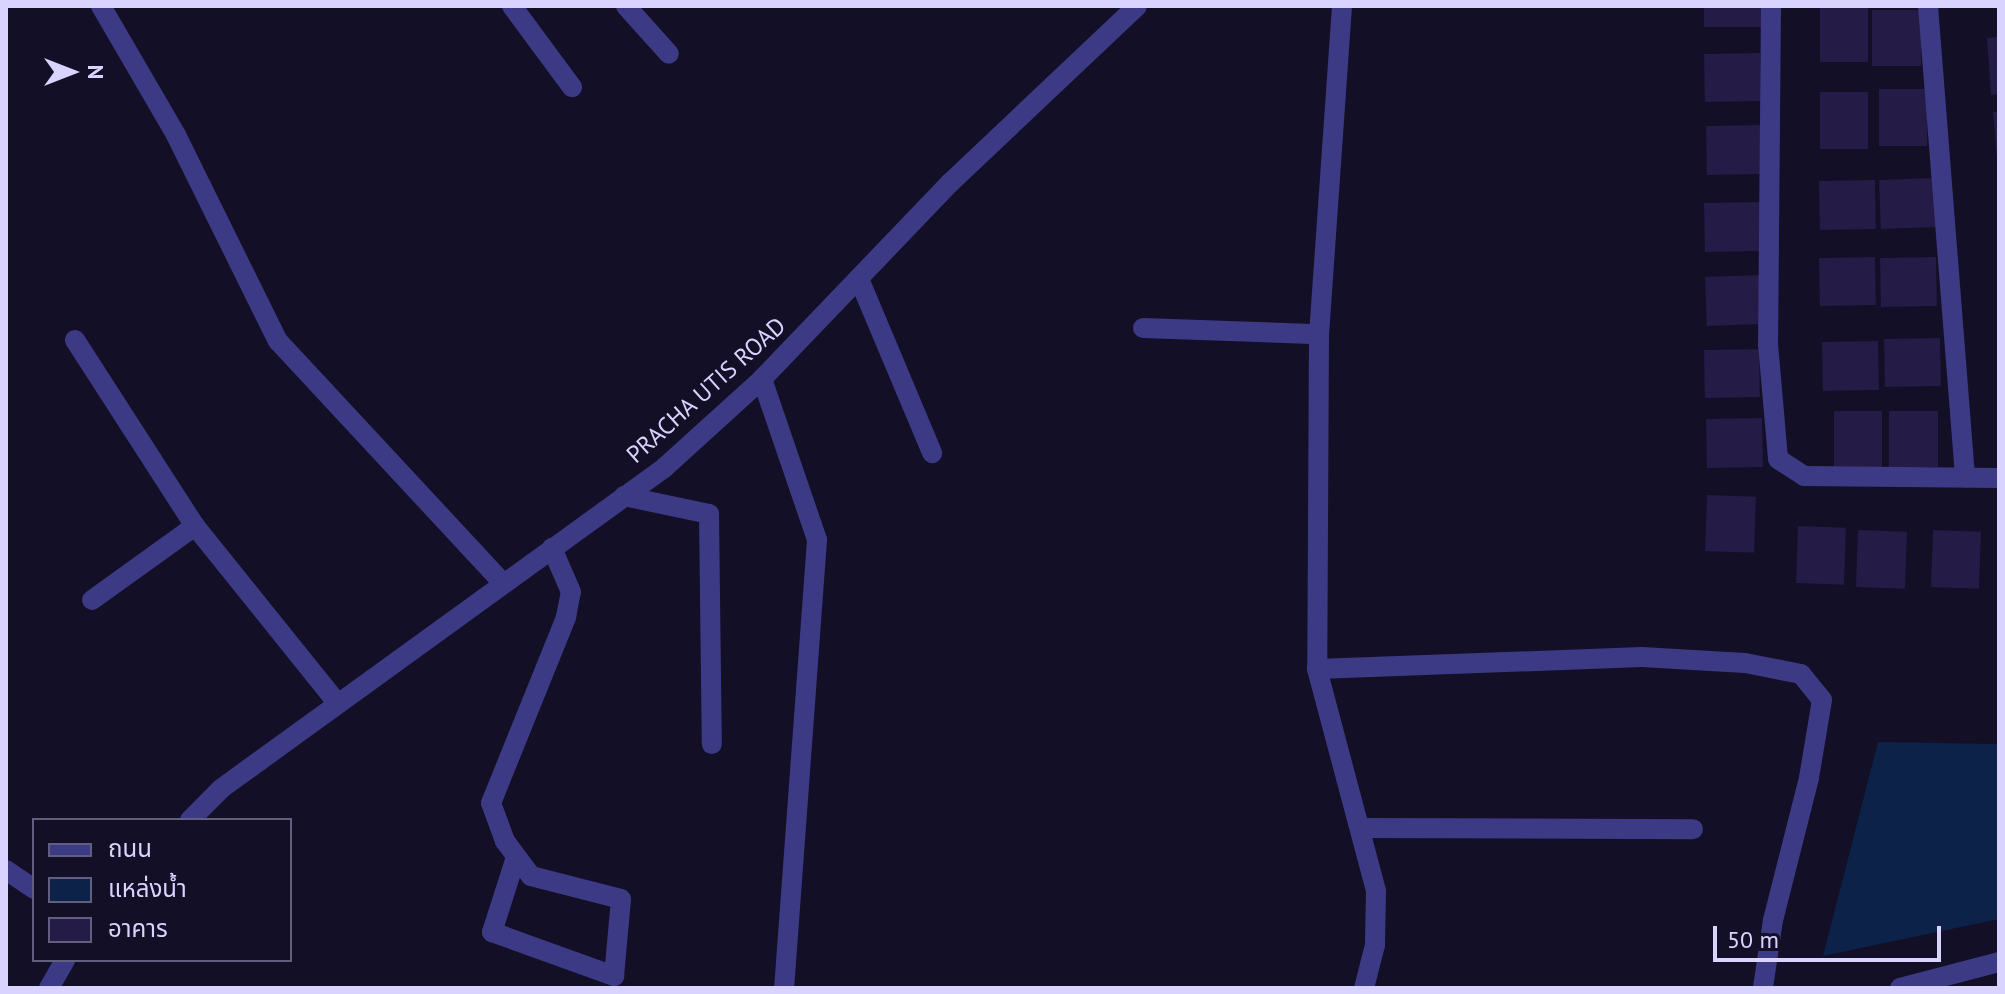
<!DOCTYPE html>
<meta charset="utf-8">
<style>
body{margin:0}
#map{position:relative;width:2005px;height:994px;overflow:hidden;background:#130f26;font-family:"PT Sans","Noto Sans Thai",sans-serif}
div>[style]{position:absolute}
.water>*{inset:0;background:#0c2248}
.building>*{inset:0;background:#241b47;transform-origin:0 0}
.minor>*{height:20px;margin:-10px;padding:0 10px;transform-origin:10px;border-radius:10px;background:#3d3a85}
span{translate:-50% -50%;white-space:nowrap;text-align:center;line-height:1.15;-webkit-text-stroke:7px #130f26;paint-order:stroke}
.street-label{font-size:24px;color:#d9d4ff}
.frame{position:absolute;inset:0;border:8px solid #d9d4ff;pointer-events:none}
.legend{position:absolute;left:32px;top:818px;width:260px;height:144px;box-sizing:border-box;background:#130f26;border:2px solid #625e7d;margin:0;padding:10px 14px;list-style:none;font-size:24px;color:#d9d4ff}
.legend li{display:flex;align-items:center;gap:16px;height:40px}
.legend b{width:40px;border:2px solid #625e7d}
.north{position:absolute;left:32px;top:32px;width:80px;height:80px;-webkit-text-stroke:6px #130f26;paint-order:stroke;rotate:90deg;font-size:22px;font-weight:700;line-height:32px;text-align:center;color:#d9d4ff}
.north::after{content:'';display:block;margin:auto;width:28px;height:36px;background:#d9d4ff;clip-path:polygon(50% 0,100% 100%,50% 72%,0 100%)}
.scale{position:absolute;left:1713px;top:926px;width:228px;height:36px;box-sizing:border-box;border:4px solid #d9d4ff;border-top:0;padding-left:10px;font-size:24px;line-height:28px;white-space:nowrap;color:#d9d4ff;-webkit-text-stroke:6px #130f26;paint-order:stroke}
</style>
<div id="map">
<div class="water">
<i style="clip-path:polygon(1878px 742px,1999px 744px,1999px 919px,1823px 956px)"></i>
</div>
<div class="building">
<i style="left:1704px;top:6px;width:57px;height:21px"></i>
<i style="left:1820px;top:6px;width:48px;height:56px"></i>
<i style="left:1872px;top:10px;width:49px;height:56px"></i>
<i style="clip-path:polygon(1999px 37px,1999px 94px,1991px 95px,1987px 38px)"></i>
<i style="left:1760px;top:53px;width:48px;height:56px;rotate:89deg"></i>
<i style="left:1927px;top:89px;width:57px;height:48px;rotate:90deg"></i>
<i style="left:1868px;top:92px;width:57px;height:48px;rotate:90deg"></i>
<i style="clip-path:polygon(1993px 112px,1999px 112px,1999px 159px,1997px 159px)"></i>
<i style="left:1762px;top:125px;width:49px;height:56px;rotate:89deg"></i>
<i style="left:1934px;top:178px;width:49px;height:55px;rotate:88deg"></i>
<i style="left:1875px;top:180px;width:49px;height:56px;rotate:89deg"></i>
<i style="left:1760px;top:202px;width:49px;height:56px;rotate:89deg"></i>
<i style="left:1875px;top:257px;width:48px;height:56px;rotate:89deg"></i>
<i style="left:1936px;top:257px;width:49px;height:56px;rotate:89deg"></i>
<i style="left:1761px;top:275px;width:49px;height:56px;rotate:88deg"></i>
<i style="left:1940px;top:338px;width:48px;height:56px;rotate:89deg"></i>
<i style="left:1878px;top:341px;width:49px;height:56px;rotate:89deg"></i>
<i style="left:1759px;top:349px;width:48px;height:55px;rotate:89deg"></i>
<i style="left:1882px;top:411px;width:57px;height:48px;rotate:90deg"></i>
<i style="left:1889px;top:411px;width:49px;height:56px"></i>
<i style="left:1762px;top:418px;width:49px;height:56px;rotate:89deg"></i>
<i style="left:1707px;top:495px;width:49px;height:56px;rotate:2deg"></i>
<i style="left:1798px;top:526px;width:48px;height:57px;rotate:2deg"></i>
<i style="left:1858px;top:530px;width:49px;height:57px;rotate:2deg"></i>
<i style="left:1933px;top:530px;width:48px;height:57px;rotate:2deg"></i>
</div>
<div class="minor">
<i style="left:101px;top:6px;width:149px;rotate:59.8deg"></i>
<i style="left:176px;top:135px;width:230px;rotate:63.7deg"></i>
<i style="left:278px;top:341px;width:330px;rotate:47.1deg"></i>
<i style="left:512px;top:6px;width:101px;rotate:53.5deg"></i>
<i style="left:626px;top:6px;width:64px;rotate:48.1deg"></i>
<i style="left:1342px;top:6px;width:329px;rotate:94deg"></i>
<i style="left:1319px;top:334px;width:335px;rotate:90.3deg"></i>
<i style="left:1317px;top:669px;width:230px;rotate:75.1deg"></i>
<i style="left:1376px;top:891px;width:54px;rotate:91.1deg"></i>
<i style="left:1375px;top:945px;width:44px;rotate:104.3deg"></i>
<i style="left:1771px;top:6px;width:338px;rotate:90.5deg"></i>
<i style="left:1768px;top:344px;width:115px;rotate:85deg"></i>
<i style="left:1778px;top:459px;width:31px;rotate:33deg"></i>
<i style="left:1804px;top:476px;width:195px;rotate:0.6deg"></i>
<i style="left:1928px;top:6px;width:473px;rotate:85.5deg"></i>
<i style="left:859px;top:279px;width:189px;rotate:67.2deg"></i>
<i style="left:1143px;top:328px;width:176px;rotate:2deg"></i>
<i style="left:75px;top:340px;width:221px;rotate:57.2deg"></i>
<i style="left:195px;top:526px;width:228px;rotate:51.2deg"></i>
<i style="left:762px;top:379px;width:170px;rotate:71.1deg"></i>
<i style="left:817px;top:540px;width:448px;rotate:94.2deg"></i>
<i style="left:624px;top:496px;width:87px;rotate:12deg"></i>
<i style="left:709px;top:514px;width:230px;rotate:89.3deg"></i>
<i style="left:92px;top:600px;width:127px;rotate:-35.7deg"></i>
<i style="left:1317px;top:669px;width:325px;rotate:-2.1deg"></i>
<i style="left:1642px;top:657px;width:103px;rotate:3.3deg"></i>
<i style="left:1745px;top:663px;width:57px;rotate:11.1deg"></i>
<i style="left:1801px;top:674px;width:33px;rotate:51deg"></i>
<i style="left:1822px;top:700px;width:79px;rotate:99.5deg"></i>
<i style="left:1809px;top:778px;width:146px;rotate:104.2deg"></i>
<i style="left:1773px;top:920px;width:69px;rotate:98.4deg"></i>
<i style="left:190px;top:820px;width:45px;rotate:-45deg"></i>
<i style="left:222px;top:788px;width:546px;rotate:-35.9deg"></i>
<i style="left:664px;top:468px;width:132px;rotate:-42.2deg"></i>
<i style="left:762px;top:379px;width:272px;rotate:-46.2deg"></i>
<i style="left:950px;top:183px;width:257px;rotate:-43.4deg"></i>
<i style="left:1360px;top:828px;width:333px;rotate:0.2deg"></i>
<i style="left:516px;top:857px;width:79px;rotate:107.7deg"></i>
<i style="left:492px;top:932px;width:130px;rotate:19.8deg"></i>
<i style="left:614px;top:976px;width:77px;rotate:-84.8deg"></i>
<i style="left:621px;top:899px;width:93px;rotate:-165.7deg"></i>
<i style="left:531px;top:876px;width:44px;rotate:-126.6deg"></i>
<i style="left:505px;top:841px;width:40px;rotate:-110.2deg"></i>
<i style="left:491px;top:803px;width:201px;rotate:-68deg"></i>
<i style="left:566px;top:617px;width:25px;rotate:-79deg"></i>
<i style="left:571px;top:592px;width:48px;rotate:-113.4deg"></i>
<i style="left:6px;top:870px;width:34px;rotate:34deg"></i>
<i style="left:49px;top:988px;width:32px;rotate:-60deg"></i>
<i style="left:1900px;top:988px;width:102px;rotate:-14.7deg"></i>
</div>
<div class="street-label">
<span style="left:706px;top:390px;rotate:-42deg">PRACHA UTIS ROAD</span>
</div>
<div class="frame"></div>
<ul class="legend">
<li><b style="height:10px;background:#3d3a85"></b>ถนน</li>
<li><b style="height:22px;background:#0c2248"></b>แหล่งน้ำ</li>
<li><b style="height:22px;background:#241b47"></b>อาคาร</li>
</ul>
<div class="north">N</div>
<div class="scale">50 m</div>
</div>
